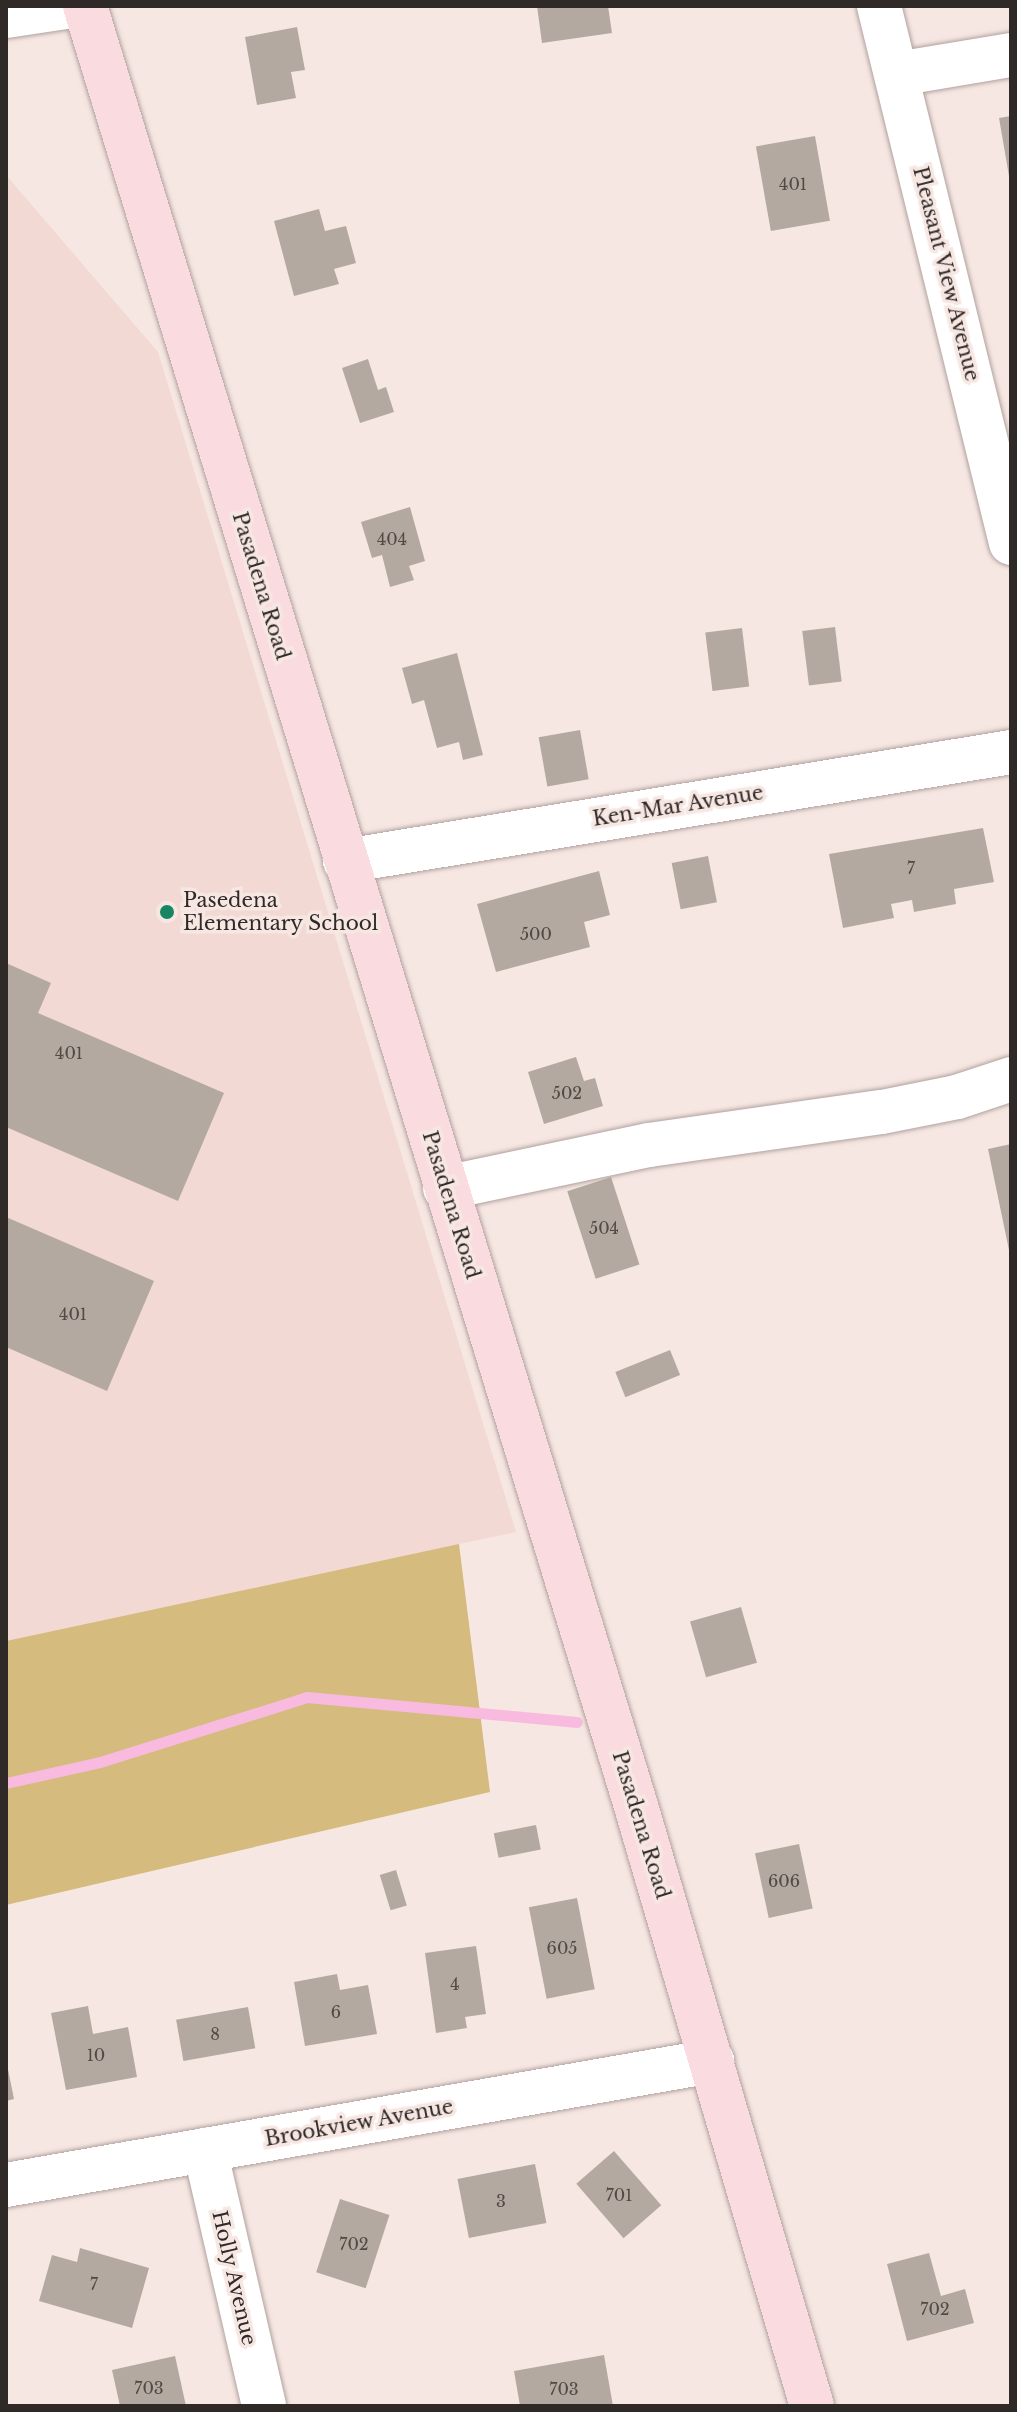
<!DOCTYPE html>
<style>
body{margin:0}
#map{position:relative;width:1017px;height:2412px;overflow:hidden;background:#f7e7e3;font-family:"Libre Baskerville",serif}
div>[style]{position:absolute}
.built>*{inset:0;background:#f2d9d3}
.forest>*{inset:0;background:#d5bb7e}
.stream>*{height:11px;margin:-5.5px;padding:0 5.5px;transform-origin:5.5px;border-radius:5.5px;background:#f8bbdf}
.building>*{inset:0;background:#b4a9a0;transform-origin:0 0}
.roads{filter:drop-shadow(0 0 2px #b1a29e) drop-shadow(0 0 2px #b1a29e)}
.minor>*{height:44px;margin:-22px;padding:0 22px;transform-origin:22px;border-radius:22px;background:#fff}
.major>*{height:44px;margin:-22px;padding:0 22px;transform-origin:22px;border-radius:22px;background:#fadce0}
.dots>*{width:22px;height:22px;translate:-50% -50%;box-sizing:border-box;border:4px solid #f7e7e3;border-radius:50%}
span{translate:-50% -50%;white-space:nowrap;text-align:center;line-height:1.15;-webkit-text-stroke:7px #f7e7e3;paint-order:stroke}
.number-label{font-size:16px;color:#504945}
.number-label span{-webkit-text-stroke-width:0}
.street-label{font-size:20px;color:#2f2927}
.poi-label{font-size:20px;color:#2f2927}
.left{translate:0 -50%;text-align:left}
.frame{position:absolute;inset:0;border:8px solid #2f2927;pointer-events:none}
</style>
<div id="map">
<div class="built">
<i style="clip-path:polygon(6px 175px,158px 352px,516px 1532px,6px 1641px)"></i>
</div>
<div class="forest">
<i style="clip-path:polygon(459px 1544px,490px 1792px,6px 1905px,6px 1641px)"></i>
</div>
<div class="stream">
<i style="left:6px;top:1783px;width:96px;rotate:-12.6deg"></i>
<i style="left:100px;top:1762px;width:217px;rotate:-17.4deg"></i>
<i style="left:307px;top:1697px;width:271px;rotate:5.3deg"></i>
</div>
<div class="building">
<i style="clip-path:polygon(537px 6px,608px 6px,612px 33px,542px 43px)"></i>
<i style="clip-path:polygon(297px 27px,305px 70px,291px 72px,296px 98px,257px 105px,245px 37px)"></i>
<i style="clip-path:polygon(1011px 116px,1011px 176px,1009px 176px,999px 118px)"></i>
<i style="left:815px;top:136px;width:86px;height:60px;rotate:80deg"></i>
<i style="clip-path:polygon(319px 209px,325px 231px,346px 226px,356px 263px,334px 269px,339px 284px,294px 296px,274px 221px)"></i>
<i style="clip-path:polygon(368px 359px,378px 390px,386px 387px,394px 412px,360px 423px,342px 368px)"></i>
<i style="clip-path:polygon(410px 507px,425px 561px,409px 566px,414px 580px,390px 587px,382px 555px,372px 558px,361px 522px)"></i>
<i style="left:835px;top:627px;width:55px;height:33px;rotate:83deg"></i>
<i style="left:742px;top:628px;width:59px;height:37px;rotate:83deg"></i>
<i style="clip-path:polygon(457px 653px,483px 755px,463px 760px,459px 742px,437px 748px,424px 700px,412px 704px,402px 668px)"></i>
<i style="left:580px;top:730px;width:50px;height:42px;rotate:80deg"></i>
<i style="clip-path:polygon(983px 828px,994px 882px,954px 889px,956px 904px,914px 912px,912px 900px,891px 904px,894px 918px,843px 928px,829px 854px)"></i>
<i style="left:708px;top:856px;width:47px;height:37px;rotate:79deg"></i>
<i style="clip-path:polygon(599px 871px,610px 915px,584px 922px,590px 947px,496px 972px,477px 904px)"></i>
<i style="clip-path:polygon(6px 963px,51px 983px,38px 1013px,224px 1093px,178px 1201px,6px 1127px)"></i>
<i style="clip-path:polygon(576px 1057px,584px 1081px,595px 1078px,603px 1106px,544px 1124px,528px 1072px)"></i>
<i style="clip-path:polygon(1011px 1144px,1011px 1255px,1010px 1255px,988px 1149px)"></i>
<i style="left:611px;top:1177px;width:92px;height:46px;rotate:72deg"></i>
<i style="clip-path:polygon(6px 1217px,154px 1281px,107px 1391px,6px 1347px)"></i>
<i style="left:670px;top:1350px;width:27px;height:59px;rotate:68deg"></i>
<i style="left:741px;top:1607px;width:58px;height:53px;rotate:74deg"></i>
<i style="left:536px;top:1825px;width:25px;height:43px;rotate:79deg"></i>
<i style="left:799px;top:1844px;width:66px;height:45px;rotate:78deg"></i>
<i style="left:396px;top:1870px;width:37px;height:17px;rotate:73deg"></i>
<i style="left:577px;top:1898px;width:93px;height:49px;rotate:79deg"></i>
<i style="clip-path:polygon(476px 1946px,486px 2014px,465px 2017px,467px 2028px,436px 2033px,425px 1953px)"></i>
<i style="clip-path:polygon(337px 1974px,340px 1990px,368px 1985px,377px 2034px,305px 2046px,294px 1982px)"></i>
<i style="clip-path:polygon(88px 2006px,93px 2034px,128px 2027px,137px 2077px,66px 2090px,51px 2013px)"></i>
<i style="left:248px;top:2007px;width:42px;height:73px;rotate:80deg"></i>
<i style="clip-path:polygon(7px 2064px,14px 2099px,6px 2101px,6px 2065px)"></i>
<i style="left:614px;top:2151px;width:72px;height:50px;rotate:49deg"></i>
<i style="left:535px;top:2164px;width:60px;height:79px;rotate:79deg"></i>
<i style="left:340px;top:2199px;width:52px;height:77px;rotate:18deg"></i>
<i style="clip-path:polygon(80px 2248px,149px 2268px,132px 2328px,39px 2301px,52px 2255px,77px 2262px)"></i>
<i style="clip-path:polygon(929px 2253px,941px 2296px,965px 2289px,974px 2323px,907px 2341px,887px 2264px)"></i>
<i style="clip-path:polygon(604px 2355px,613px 2406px,520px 2406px,514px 2371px)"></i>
<i style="clip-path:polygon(175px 2356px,186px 2406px,120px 2406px,112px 2370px)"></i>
</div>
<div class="roads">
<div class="minor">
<i style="left:879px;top:6px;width:553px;rotate:76.19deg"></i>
<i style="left:6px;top:16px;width:67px;rotate:-8.6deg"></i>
<i style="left:897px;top:74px;width:116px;rotate:-9.5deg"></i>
<i style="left:345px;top:861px;width:675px;rotate:-9.29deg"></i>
<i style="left:445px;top:1188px;width:208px;rotate:-11.9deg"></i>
<i style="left:649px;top:1145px;width:235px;rotate:-8.1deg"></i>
<i style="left:882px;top:1112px;width:76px;rotate:-11.3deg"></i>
<i style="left:957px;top:1097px;width:57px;rotate:-18.4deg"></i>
<i style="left:205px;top:2150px;width:263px;rotate:77deg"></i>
<i style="left:6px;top:2185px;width:717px;rotate:-9.96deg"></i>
</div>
<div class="major">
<i style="left:85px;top:6px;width:1882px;rotate:72.98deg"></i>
<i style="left:636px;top:1806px;width:625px;rotate:73.65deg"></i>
</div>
</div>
<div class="dots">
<i style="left:167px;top:912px;background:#188663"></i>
</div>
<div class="number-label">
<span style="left:793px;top:184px">401</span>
<span style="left:392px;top:539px">404</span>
<span style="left:911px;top:868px">7</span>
<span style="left:536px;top:934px">500</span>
<span style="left:69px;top:1053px">401</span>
<span style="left:567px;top:1093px">502</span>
<span style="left:604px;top:1228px">504</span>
<span style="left:73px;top:1314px">401</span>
<span style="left:784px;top:1881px">606</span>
<span style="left:562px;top:1948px">605</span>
<span style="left:455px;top:1984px">4</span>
<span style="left:336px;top:2012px">6</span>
<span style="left:215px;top:2034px">8</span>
<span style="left:96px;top:2055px">10</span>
<span style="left:619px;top:2195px">701</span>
<span style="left:501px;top:2201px">3</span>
<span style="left:354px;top:2244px">702</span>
<span style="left:94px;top:2284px">7</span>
<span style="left:935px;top:2309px">702</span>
<span style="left:149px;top:2388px">703</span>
<span style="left:564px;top:2389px">703</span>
</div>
<div class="street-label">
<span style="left:946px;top:274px;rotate:76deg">Pleasant View Avenue</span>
<span style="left:261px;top:586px;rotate:73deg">Pasadena Road</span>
<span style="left:678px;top:806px;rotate:-9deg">Ken-Mar Avenue</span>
<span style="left:451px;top:1205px;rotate:73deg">Pasadena Road</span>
<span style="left:641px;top:1825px;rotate:73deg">Pasadena Road</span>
<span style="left:359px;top:2123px;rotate:-10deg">Brookview Avenue</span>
<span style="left:234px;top:2278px;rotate:77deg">Holly Avenue</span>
</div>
<div class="poi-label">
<span class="left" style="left:183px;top:912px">Pasedena<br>Elementary School</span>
</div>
<div class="frame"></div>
</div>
